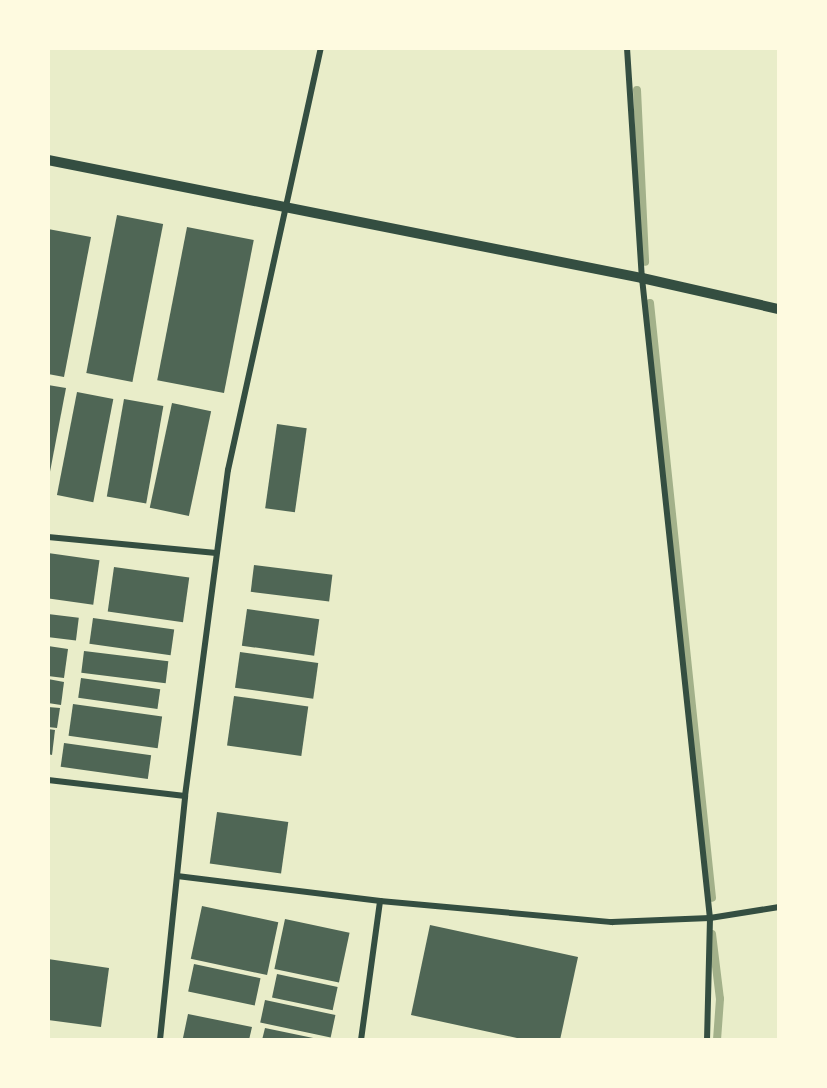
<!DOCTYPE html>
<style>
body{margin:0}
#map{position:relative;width:827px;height:1088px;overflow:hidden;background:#e9edc9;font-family:Cabin,sans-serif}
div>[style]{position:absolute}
.stream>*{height:8px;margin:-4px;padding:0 4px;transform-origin:4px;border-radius:4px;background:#a3b18a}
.building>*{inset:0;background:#4f6655;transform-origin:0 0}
.minor>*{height:6px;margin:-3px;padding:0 3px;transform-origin:3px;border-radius:3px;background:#344e41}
.tertiary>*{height:10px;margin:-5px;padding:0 5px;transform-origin:5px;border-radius:5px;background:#344e41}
span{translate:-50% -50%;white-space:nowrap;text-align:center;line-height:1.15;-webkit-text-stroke:6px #fefae0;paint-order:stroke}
.frame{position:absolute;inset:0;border:50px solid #fefae0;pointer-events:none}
</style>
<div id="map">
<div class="stream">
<i style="left:637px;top:90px;width:172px;rotate:87.3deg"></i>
<i style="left:650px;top:303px;width:598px;rotate:84.05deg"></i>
<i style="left:712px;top:934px;width:65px;rotate:83deg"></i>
<i style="left:720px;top:999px;width:41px;rotate:94.2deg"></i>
</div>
<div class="building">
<i style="left:117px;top:215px;width:47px;height:161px;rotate:11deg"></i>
<i style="left:187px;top:227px;width:68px;height:156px;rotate:11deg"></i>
<i style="clip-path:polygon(48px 229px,91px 237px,64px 377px,48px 374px)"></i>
<i style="clip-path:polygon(48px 385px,66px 388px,49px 477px,48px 477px)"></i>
<i style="left:77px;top:392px;width:37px;height:105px;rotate:11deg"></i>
<i style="left:124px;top:399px;width:40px;height:99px;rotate:10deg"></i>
<i style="left:172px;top:403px;width:40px;height:107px;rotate:12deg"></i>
<i style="left:277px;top:424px;width:30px;height:85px;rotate:8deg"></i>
<i style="left:48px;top:553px;width:52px;height:45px;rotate:8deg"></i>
<i style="left:254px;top:565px;width:79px;height:27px;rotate:7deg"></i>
<i style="left:114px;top:567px;width:76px;height:45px;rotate:8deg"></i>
<i style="left:247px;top:609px;width:73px;height:37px;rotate:8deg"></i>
<i style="left:48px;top:614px;width:31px;height:23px;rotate:7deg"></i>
<i style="left:93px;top:618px;width:82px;height:26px;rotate:8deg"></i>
<i style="clip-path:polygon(48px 646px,68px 649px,64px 678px,48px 676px)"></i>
<i style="left:84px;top:651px;width:85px;height:22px;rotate:7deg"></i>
<i style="left:240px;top:652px;width:79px;height:36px;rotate:8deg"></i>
<i style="left:81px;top:678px;width:80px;height:20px;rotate:8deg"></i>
<i style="clip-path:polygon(48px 679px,64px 682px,61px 705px,48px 703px)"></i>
<i style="left:234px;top:696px;width:75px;height:50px;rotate:8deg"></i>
<i style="left:73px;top:704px;width:90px;height:32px;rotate:8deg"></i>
<i style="clip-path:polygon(48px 707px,60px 708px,57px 728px,48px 727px)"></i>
<i style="clip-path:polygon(48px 729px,55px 730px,52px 755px,48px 754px)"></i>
<i style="left:64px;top:743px;width:88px;height:24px;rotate:8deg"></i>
<i style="left:217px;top:812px;width:72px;height:52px;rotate:8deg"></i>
<i style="left:202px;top:906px;width:78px;height:54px;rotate:12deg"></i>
<i style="left:285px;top:919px;width:66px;height:51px;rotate:12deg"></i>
<i style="clip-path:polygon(430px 925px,578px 957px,560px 1040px,526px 1040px,411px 1015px)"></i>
<i style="clip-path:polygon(48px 959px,109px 968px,101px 1027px,48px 1020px)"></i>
<i style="left:194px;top:964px;width:68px;height:28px;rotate:12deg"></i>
<i style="left:277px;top:974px;width:62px;height:24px;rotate:12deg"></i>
<i style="left:265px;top:1000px;width:72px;height:23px;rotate:12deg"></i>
<i style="clip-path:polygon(188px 1014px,252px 1027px,249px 1040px,183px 1038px)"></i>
<i style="clip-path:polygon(265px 1028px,318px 1039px,318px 1040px,262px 1040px)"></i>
</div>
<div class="minor">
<i style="left:627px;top:48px;width:230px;rotate:86.3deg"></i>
<i style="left:642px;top:278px;width:644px;rotate:83.94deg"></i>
<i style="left:710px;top:918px;width:122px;rotate:91.4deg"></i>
<i style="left:48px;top:537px;width:169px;rotate:5.4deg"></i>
<i style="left:48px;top:780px;width:138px;rotate:6.7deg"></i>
<i style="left:177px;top:876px;width:205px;rotate:7deg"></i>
<i style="left:380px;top:901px;width:233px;rotate:5.2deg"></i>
<i style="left:612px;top:922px;width:98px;rotate:-2.3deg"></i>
<i style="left:710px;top:918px;width:70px;rotate:-9.1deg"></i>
<i style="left:160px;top:1040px;width:245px;rotate:-84.1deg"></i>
<i style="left:185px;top:796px;width:329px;rotate:-82.5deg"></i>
<i style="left:228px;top:470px;width:432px;rotate:-77.6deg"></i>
<i style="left:361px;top:1040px;width:140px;rotate:-82.2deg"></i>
</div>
<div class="tertiary">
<i style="left:48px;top:160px;width:606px;rotate:11.24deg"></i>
<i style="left:642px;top:278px;width:140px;rotate:12.8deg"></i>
</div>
<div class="frame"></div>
</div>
